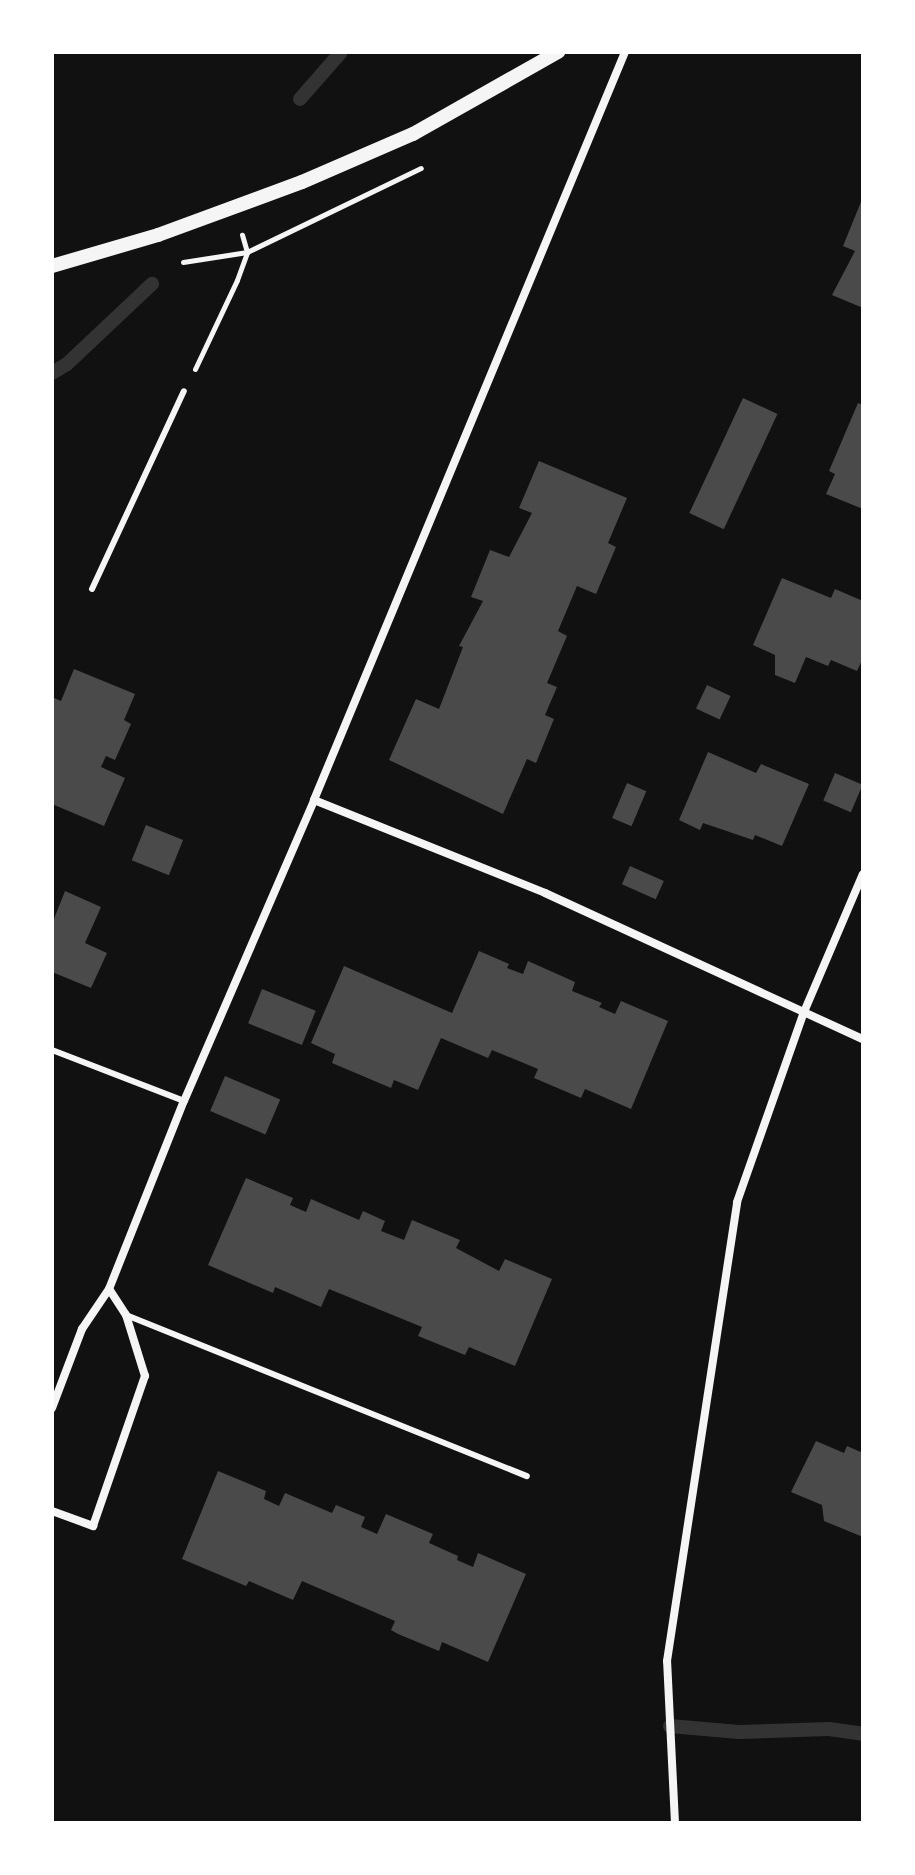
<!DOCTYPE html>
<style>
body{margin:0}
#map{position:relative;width:915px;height:1875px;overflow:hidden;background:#111;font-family:Arial,sans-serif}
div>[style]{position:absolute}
.stream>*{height:14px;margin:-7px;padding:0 7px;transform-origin:7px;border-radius:7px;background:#333}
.building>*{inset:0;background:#4a4a4a;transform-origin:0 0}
.path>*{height:5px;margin:-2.5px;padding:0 2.5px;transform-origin:2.5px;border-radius:2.5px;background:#f5f5f5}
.service>*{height:6px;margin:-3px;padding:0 3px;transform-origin:3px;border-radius:3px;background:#f5f5f5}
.minor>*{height:8px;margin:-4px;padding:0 4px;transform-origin:4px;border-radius:4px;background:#f5f5f5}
.tertiary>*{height:14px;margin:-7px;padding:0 7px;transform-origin:7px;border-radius:7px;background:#f5f5f5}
span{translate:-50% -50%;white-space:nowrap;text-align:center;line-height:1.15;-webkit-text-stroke:7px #fff;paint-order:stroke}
.frame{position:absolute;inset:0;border:54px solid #fff;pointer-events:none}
</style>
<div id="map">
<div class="stream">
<i style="left:300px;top:99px;width:62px;rotate:-48.9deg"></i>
<i style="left:52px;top:373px;width:17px;rotate:-31deg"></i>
<i style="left:67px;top:364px;width:117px;rotate:-43.3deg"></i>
<i style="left:670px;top:1726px;width:69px;rotate:5deg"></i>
<i style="left:739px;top:1732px;width:90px;rotate:-1.9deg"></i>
<i style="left:829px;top:1729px;width:34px;rotate:8deg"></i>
</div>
<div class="building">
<i style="clip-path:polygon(863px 197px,863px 308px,832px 295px,855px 251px,843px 246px)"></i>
<i style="left:743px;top:398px;width:38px;height:127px;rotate:25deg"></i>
<i style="clip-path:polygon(858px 403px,863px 405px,863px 509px,826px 494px,835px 474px,829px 471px)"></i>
<i style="clip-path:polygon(539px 461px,627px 498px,608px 543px,616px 547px,596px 594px,577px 586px,558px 631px,567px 636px,547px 683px,557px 687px,545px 715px,554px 719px,536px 763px,527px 759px,503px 814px,389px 760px,416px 699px,439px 709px,463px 647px,459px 646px,483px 601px,471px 597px,490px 550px,509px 557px,532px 513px,519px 508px)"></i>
<i style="clip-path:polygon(782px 578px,831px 598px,835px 589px,863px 601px,863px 658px,857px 671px,831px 660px,828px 666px,806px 657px,795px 683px,775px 675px,775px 655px,753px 645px)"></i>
<i style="clip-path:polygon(74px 669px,135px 694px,124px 720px,131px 724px,115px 760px,106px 756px,101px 767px,125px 778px,104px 826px,52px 804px,52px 697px,61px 701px)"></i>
<i style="left:707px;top:685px;width:26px;height:26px;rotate:25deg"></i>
<i style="clip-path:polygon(708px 752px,756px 773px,761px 764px,809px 784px,782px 846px,755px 835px,753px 840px,703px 823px,700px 830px,679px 820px)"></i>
<i style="left:835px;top:773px;width:30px;height:30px;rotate:23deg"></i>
<i style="left:627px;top:783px;width:21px;height:38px;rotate:23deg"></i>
<i style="left:146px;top:825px;width:40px;height:38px;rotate:22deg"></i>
<i style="left:630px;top:866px;width:37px;height:20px;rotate:24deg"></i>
<i style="clip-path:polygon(65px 891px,101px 907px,85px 943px,107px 953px,91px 988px,52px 972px,52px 924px)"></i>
<i style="clip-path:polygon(479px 951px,509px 964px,507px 968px,523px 974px,528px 961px,575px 982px,572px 991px,602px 1003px,599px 1007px,615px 1014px,621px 1001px,668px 1021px,631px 1109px,585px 1089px,581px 1098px,534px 1078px,538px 1069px,492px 1050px,488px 1058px,441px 1038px,418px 1090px,394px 1080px,391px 1088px,332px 1063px,335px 1054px,311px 1043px,344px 966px,452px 1013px)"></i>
<i style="left:262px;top:989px;width:58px;height:37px;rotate:22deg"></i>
<i style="left:225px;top:1076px;width:60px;height:38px;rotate:23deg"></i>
<i style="clip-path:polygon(246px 1178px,293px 1198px,290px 1205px,306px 1212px,311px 1199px,359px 1220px,363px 1211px,385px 1221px,381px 1231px,404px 1240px,412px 1220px,460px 1240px,456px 1248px,499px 1271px,505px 1259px,552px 1279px,515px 1366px,469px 1347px,465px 1355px,418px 1336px,422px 1327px,329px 1289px,321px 1307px,275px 1287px,273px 1293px,208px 1265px)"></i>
<i style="clip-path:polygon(816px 1441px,844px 1453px,847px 1446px,863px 1453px,863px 1537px,824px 1521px,822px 1505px,791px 1492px)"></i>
<i style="clip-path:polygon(218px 1471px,266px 1491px,264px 1499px,279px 1506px,285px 1493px,332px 1513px,336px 1505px,365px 1517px,361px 1527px,377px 1534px,386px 1514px,433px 1534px,429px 1543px,458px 1556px,457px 1560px,473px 1567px,478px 1553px,526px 1574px,488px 1662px,442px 1642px,439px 1651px,398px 1634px,391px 1630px,395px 1621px,302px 1581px,293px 1600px,249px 1581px,246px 1586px,182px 1559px)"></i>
</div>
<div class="path">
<i style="left:183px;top:262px;width:65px;rotate:-8.9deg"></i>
<i style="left:247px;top:252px;width:193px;rotate:-25.8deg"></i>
<i style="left:195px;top:369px;width:98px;rotate:-64.7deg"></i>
<i style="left:237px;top:280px;width:30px;rotate:-70deg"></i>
<i style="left:247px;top:252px;width:18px;rotate:-106deg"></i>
</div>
<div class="service">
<i style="left:92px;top:589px;width:218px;rotate:-65.1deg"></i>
<i style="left:52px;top:1050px;width:142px;rotate:21.1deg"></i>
<i style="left:126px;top:1315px;width:432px;rotate:21.9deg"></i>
</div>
<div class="minor">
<i style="left:625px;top:52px;width:810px;rotate:112.58deg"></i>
<i style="left:314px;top:800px;width:249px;rotate:21.9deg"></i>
<i style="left:545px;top:893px;width:350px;rotate:24.7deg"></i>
<i style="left:52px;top:1408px;width:85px;rotate:-69.2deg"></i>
<i style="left:82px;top:1329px;width:48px;rotate:-56deg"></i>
<i style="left:109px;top:1289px;width:202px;rotate:-68.3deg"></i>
<i style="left:184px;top:1101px;width:328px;rotate:-66.6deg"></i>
<i style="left:52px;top:1511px;width:44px;rotate:20.1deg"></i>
<i style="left:93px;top:1526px;width:159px;rotate:-70.9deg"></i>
<i style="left:145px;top:1376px;width:64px;rotate:-107.3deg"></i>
<i style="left:126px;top:1315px;width:31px;rotate:-123deg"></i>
<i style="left:675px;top:1823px;width:162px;rotate:-92.8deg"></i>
<i style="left:667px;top:1661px;width:464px;rotate:-81.3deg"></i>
<i style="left:737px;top:1202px;width:201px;rotate:-70.6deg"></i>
<i style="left:804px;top:1012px;width:150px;rotate:-66.9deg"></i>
</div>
<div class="tertiary">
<i style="left:52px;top:266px;width:110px;rotate:-16.3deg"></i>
<i style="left:158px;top:235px;width:153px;rotate:-20.2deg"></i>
<i style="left:302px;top:182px;width:121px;rotate:-23.4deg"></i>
<i style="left:413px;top:134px;width:167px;rotate:-29.5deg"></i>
</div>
<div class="frame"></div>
</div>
